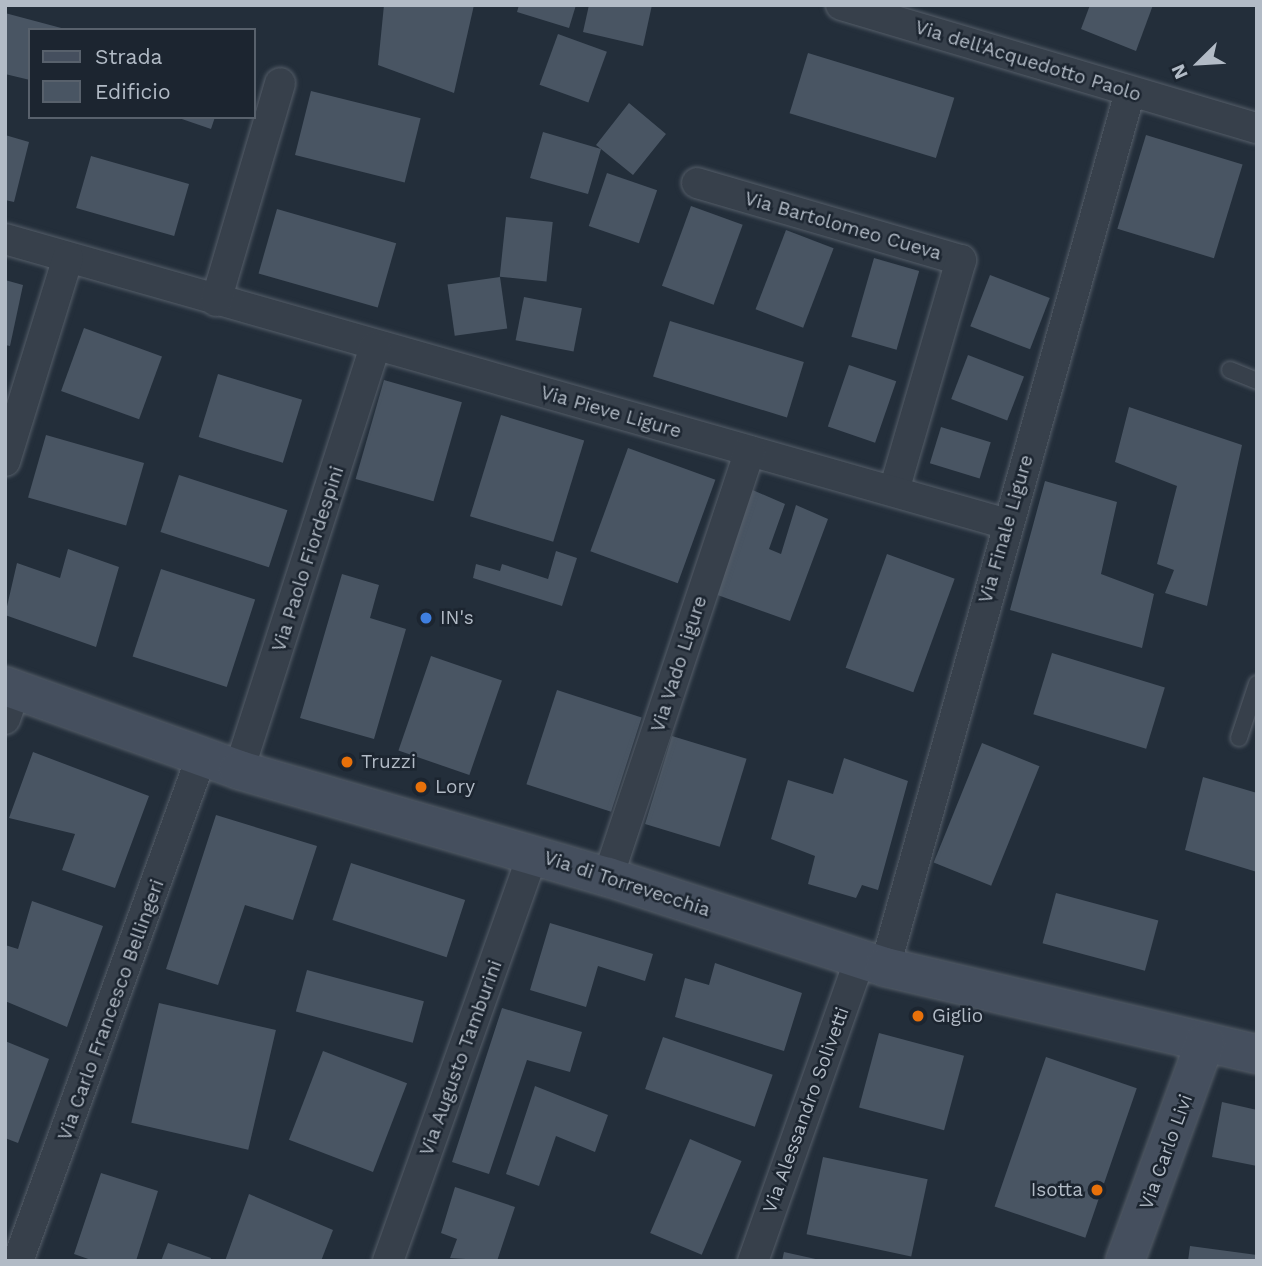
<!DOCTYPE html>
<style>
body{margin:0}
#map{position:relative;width:1262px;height:1266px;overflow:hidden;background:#232e3a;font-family:"Work Sans",sans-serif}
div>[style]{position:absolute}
.building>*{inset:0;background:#495563;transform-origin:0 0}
.roads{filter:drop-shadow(0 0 2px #555e69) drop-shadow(0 0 2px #555e69)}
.lane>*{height:16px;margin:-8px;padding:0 8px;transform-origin:8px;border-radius:8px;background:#37404b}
.street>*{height:30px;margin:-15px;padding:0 15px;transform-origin:15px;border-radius:15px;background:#37404b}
.secondary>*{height:38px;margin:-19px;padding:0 19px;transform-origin:19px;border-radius:19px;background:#454f5e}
.dots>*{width:19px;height:19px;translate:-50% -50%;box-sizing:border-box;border:4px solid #1c2530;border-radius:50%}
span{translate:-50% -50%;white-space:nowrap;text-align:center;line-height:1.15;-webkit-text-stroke:5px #1c2530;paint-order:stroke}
.street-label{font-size:19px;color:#b2bbc6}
.poi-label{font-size:19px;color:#b2bbc6}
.left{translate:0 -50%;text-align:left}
.right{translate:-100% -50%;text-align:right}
.frame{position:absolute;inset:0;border:7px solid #b2bbc6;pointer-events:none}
.legend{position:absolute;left:28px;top:28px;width:228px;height:91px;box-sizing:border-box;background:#1c2530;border:2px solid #58616c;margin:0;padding:9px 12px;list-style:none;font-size:21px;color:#b2bbc6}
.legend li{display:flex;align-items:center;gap:14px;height:35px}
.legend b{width:35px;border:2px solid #58616c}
.north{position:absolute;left:1164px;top:28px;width:70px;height:70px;-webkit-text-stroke:5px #1c2530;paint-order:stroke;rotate:246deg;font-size:19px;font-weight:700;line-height:28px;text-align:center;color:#b2bbc6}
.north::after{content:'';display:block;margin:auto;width:24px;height:32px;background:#b2bbc6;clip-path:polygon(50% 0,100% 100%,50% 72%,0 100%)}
</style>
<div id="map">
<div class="building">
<i style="clip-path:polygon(384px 5px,474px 5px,454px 93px,378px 65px)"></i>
<i style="clip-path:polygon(519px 5px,576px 5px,569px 28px,517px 12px)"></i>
<i style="clip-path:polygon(589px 5px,652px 5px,643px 46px,583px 32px)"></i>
<i style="clip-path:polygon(1090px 5px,1153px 5px,1136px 51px,1081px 29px)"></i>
<i style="clip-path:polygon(5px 13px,65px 29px,30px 30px,30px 80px,5px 74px)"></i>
<i style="left:558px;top:34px;width:52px;height:54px;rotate:20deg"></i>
<i style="left:808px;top:53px;width:153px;height:63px;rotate:17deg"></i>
<i style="left:311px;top:91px;width:113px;height:66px;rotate:14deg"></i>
<i style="clip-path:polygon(629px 103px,666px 134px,633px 175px,601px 149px,588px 194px,530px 178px,543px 132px,601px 149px,596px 145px)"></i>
<i style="clip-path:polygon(176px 117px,215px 117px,211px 129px)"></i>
<i style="clip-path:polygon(5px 135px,29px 142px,14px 202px,5px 200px)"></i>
<i style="left:1146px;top:135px;width:101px;height:98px;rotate:17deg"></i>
<i style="left:91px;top:156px;width:102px;height:54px;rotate:16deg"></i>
<i style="left:607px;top:173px;width:53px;height:56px;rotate:19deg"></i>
<i style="left:691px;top:206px;width:55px;height:85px;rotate:20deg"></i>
<i style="left:277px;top:209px;width:124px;height:67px;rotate:16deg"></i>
<i style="left:506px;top:217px;width:47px;height:60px;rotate:6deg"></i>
<i style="left:786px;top:230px;width:51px;height:85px;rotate:21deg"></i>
<i style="left:874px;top:258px;width:47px;height:82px;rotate:16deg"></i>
<i style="left:990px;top:275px;width:64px;height:55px;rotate:21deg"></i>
<i style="left:500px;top:277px;width:52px;height:53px;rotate:82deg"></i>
<i style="clip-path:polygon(5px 280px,23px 285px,10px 346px,5px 345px)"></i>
<i style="left:524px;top:297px;width:59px;height:44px;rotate:11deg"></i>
<i style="left:670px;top:321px;width:140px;height:58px;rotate:17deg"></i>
<i style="left:84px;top:328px;width:83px;height:67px;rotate:20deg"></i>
<i style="left:968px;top:355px;width:60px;height:47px;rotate:21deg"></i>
<i style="left:849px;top:365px;width:50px;height:65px;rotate:19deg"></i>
<i style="left:218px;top:374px;width:88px;height:66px;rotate:17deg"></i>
<i style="left:384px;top:380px;width:81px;height:103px;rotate:16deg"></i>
<i style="clip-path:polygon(1129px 407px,1242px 445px,1207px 606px,1165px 593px,1174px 570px,1157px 564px,1177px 486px,1115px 462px)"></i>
<i style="left:501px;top:415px;width:87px;height:106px;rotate:17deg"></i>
<i style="left:941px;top:427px;width:52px;height:38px;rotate:17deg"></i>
<i style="left:46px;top:435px;width:102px;height:65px;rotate:16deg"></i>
<i style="left:628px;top:448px;width:93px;height:110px;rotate:20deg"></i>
<i style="left:179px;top:475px;width:114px;height:60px;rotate:18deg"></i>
<i style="clip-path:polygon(1045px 481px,1117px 502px,1101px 574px,1154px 594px,1142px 648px,1010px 610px)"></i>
<i style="clip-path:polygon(748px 488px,785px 504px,769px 549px,781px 554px,796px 505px,828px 519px,790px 621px,712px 593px)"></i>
<i style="clip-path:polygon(68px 549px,119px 567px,96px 647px,5px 615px,17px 563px,60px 578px)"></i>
<i style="clip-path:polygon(556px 551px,577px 558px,562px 606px,473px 578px,476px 564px,500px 571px,502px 564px,548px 579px)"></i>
<i style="left:887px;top:554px;width:72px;height:121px;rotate:20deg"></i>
<i style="left:161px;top:569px;width:99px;height:92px;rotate:18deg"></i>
<i style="clip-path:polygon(342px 574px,379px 585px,370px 618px,406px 629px,374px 739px,300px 718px)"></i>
<i style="left:1052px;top:653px;width:118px;height:64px;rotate:17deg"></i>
<i style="left:431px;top:656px;width:75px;height:100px;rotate:19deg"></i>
<i style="left:557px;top:690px;width:89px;height:99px;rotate:18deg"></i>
<i style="left:672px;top:736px;width:78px;height:92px;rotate:17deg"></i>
<i style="left:982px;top:743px;width:62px;height:129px;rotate:22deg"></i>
<i style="clip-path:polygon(33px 752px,149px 796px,115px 888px,62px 870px,75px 834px,9px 818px)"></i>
<i style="clip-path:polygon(844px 758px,908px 781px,878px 890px,862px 885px,856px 898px,808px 884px,815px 856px,771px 839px,788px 780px,833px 794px)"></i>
<i style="clip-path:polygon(1203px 777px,1257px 793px,1257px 872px,1185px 850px)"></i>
<i style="clip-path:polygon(216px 815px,317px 846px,293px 920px,245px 905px,218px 985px,166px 969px)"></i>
<i style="left:351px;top:863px;width:120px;height:60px;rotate:18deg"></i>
<i style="left:1056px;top:893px;width:106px;height:52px;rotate:15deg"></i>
<i style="clip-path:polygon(32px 901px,103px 926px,67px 1027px,5px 1001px,5px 945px,18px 949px)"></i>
<i style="clip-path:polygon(550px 923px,653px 954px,645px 981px,598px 966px,586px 1007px,530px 990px)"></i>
<i style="clip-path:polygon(715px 963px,802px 993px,784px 1051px,675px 1017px,685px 978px,709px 985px)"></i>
<i style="left:307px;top:970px;width:121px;height:43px;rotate:15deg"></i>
<i style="left:159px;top:1003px;width:120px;height:123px;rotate:13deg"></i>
<i style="clip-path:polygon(502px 1008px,582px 1032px,570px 1072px,527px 1060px,489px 1174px,452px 1162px)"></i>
<i style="left:879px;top:1033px;width:88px;height:77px;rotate:15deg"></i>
<i style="left:663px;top:1037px;width:116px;height:55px;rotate:19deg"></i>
<i style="clip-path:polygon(5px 1041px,49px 1059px,18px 1143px,5px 1138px)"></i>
<i style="left:323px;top:1051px;width:90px;height:95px;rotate:21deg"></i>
<i style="left:1046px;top:1057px;width:96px;height:158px;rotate:19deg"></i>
<i style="clip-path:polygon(535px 1086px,608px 1115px,595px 1152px,556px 1136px,539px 1186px,506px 1174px)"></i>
<i style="clip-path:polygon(1222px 1102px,1257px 1110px,1257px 1166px,1212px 1157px)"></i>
<i style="left:690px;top:1139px;width:56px;height:102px;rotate:23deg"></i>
<i style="left:823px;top:1157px;width:107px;height:79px;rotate:12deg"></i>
<i style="clip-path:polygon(101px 1173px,158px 1191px,136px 1261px,94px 1261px,74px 1254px)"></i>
<i style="clip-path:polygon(455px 1187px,515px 1207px,497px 1261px,450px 1258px,457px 1239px,441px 1233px)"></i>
<i style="clip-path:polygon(249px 1194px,333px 1230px,321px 1261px,225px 1261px)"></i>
<i style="clip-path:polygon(168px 1243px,211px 1258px,210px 1261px,161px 1261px)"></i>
<i style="clip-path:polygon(1190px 1246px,1257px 1255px,1257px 1261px,1188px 1261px)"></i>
<i style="clip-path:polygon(784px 1252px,820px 1260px,819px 1261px,782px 1261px)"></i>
</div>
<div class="roads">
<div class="lane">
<i style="left:1230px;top:370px;width:29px;rotate:22deg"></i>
<i style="left:1239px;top:738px;width:57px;rotate:-71.6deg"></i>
</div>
<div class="street">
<i style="left:841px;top:5px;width:434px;rotate:16.5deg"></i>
<i style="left:697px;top:183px;width:275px;rotate:16.3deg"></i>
<i style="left:961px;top:260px;width:240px;rotate:106.2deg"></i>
<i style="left:5px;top:239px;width:1042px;rotate:15.88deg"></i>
<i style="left:216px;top:301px;width:227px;rotate:-73.6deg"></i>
<i style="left:5px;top:461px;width:213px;rotate:-72.8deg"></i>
<i style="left:5px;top:719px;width:31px;rotate:-71deg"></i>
<i style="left:239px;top:770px;width:444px;rotate:-72.2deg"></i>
<i style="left:608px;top:877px;width:449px;rotate:-71.6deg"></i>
<i style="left:885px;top:967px;width:909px;rotate:-74.36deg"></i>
<i style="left:18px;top:1261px;width:535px;rotate:-70.01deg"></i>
<i style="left:388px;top:1261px;width:432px;rotate:-70.4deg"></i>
<i style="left:753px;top:1261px;width:320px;rotate:-70.5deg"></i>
</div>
<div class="secondary">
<i style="left:5px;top:686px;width:249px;rotate:19.7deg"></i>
<i style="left:239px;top:770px;width:384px;rotate:16.2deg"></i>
<i style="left:608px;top:877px;width:291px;rotate:18deg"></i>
<i style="left:885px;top:967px;width:382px;rotate:13.2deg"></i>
<i style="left:1125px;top:1261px;width:233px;rotate:-69.9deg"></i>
</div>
</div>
<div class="dots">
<i style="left:426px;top:618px;background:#3f7fe0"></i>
<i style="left:347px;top:762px;background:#e8710a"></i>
<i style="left:421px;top:787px;background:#e8710a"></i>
<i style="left:918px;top:1016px;background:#e8710a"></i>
<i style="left:1097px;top:1190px;background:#e8710a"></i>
</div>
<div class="street-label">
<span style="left:1028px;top:61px;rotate:17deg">Via dell'Acquedotto Paolo</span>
<span style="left:843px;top:226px;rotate:16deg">Via Bartolomeo Cueva</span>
<span style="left:611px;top:412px;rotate:16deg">Via Pieve Ligure</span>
<span style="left:1006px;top:529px;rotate:-74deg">Via Finale Ligure</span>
<span style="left:308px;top:559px;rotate:-72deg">Via Paolo Fiordespini</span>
<span style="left:679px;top:664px;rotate:-72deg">Via Vado Ligure</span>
<span style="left:627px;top:884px;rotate:18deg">Via di Torrevecchia</span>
<span style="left:111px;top:1010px;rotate:-70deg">Via Carlo Francesco Bellingeri</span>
<span style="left:461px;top:1058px;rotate:-70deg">Via Augusto Tamburini</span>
<span style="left:806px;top:1110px;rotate:-70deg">Via Alessandro Solivetti</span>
<span style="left:1166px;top:1152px;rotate:-70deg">Via Carlo Livi</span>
</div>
<div class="poi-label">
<span class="left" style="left:440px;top:618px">IN's</span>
<span class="left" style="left:361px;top:762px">Truzzi</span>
<span class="left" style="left:435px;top:787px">Lory</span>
<span class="left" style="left:932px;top:1016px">Giglio</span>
<span class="right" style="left:1083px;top:1190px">Isotta</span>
</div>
<div class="frame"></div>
<ul class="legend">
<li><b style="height:9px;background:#454f5e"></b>Strada</li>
<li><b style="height:19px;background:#495563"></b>Edificio</li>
</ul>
<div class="north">N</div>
</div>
